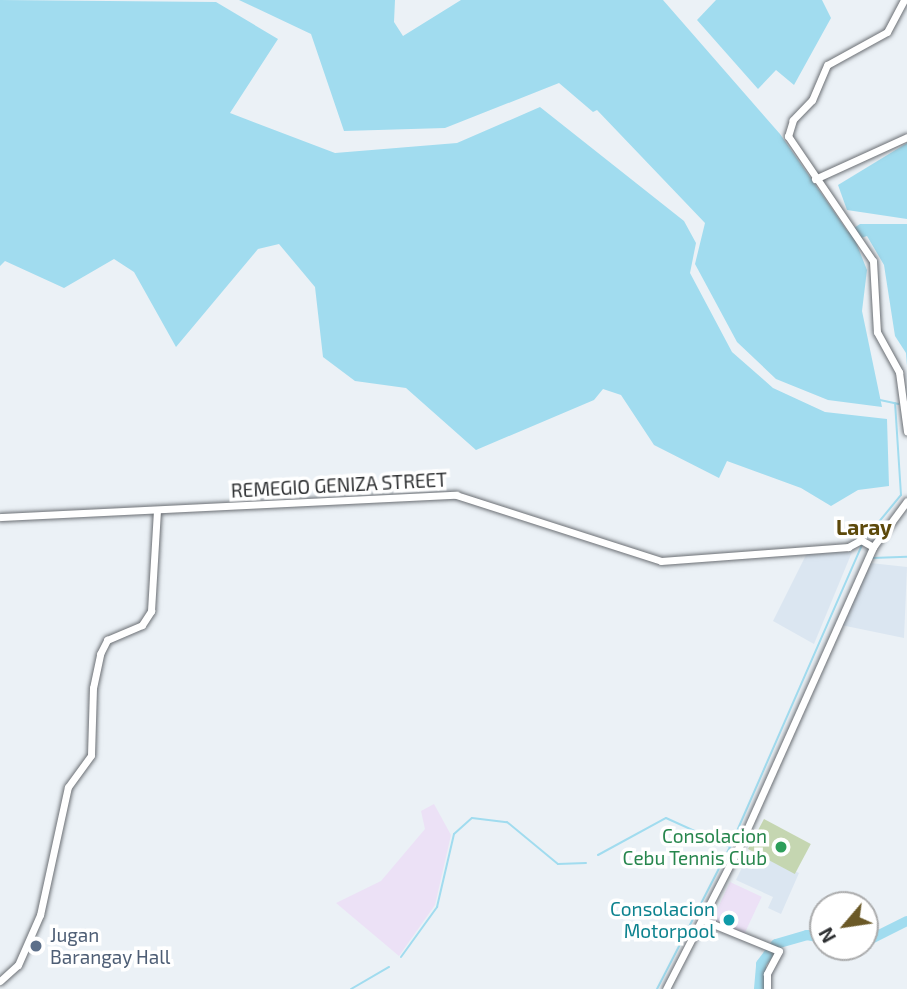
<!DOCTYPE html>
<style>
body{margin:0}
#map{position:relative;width:907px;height:989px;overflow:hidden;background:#ebf1f6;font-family:"Exo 2",sans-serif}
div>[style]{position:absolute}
.industrial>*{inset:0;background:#ece1f6;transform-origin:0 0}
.built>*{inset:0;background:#dbe6f1}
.green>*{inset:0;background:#c5d6b1;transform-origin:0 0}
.water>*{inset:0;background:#a1dcef}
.stream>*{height:2px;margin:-1px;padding:0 1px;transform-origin:1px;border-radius:1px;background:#a1dcef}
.river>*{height:10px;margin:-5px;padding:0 5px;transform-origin:5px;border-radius:5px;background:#a1dcef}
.roads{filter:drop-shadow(0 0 2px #6b6f74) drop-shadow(0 0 2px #6b6f74)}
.tertiary>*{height:7px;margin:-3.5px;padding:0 3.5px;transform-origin:3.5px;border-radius:3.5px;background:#fff}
.dots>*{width:19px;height:19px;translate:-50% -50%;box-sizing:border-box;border:4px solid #fff;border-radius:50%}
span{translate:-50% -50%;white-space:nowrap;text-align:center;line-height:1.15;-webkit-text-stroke:7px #fff;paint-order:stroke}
.street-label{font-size:19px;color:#2e3032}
.leisure-label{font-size:19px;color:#27864d}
.right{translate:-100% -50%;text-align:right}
.culture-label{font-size:19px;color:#0d838f}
.service-label{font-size:19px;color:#4e5e75}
.left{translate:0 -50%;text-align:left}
.neighbourhood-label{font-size:21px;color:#5d490a;font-weight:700}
.north{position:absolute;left:809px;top:891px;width:70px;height:70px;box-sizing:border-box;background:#fff;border:2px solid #abacad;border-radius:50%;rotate:241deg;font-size:19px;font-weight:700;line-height:28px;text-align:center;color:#2e3032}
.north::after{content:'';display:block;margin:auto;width:24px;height:32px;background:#6b5927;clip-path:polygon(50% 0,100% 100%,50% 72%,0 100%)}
</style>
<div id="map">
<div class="industrial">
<i style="clip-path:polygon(434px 804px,451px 835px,435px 905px,399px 956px,336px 903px,381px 881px,425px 829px,421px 811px)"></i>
<i style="left:730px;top:882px;width:35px;height:42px;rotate:25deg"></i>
</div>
<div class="built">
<i style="clip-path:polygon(852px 552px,814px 644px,773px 621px,807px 553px)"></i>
<i style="clip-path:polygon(870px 563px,907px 567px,904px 638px,841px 625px)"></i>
<i style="clip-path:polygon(750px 851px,799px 873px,781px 914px,768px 908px,773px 897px,736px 880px)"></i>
</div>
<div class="green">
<i style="left:764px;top:819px;width:53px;height:34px;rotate:28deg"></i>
</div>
<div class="water">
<i style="clip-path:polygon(0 0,216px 2px,278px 39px,230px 113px,335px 153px,457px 143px,540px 107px,684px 221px,696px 243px,690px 273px,732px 352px,773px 388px,825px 412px,887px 419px,889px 486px,858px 490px,831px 506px,801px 488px,727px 461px,719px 478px,654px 445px,621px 395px,603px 389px,594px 400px,476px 450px,406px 388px,355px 381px,323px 357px,315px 287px,279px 244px,258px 249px,176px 347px,134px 272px,114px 259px,64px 288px,5px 261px,0 266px)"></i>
<i style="clip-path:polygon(239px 0,395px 0,394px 22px,403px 36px,461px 0,663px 0,780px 134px,848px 232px,860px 224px,907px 224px,907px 366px,906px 353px,895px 336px,884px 265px,867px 236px,855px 240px,867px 270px,862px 311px,882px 407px,828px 400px,776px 379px,737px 342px,695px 264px,705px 223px,597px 110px,593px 112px,559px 83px,445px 128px,344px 131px,311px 34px)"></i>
<i style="clip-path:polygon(716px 0,822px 0,831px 18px,794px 85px,776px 70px,758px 89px,697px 20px)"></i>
<i style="clip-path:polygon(907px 143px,907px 219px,847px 210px,838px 185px)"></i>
</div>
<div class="stream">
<i style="left:880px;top:400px;width:19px;rotate:12deg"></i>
<i style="left:864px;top:540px;width:58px;rotate:-50.6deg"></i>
<i style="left:901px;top:495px;width:92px;rotate:-93.7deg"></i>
<i style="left:872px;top:558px;width:35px;rotate:-2deg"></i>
<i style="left:598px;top:855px;width:77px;rotate:-28.6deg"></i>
<i style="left:666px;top:818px;width:70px;rotate:24.4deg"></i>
<i style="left:401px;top:957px;width:62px;rotate:-54.2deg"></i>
<i style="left:437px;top:907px;width:75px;rotate:-76.9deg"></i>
<i style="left:454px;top:834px;width:24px;rotate:-42deg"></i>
<i style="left:472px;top:818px;width:35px;rotate:7deg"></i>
<i style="left:507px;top:822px;width:66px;rotate:39.5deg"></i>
<i style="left:558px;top:864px;width:28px;rotate:-2deg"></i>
<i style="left:351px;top:989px;width:44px;rotate:-30.1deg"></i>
<i style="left:657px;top:989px;width:160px;rotate:-62.8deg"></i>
<i style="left:730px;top:847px;width:330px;rotate:-66.4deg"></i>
</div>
<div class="river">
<i style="left:865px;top:942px;width:47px;rotate:-26.6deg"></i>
<i style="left:759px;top:989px;width:25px;rotate:-85deg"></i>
<i style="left:761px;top:964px;width:25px;rotate:-53deg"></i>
<i style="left:776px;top:944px;width:32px;rotate:-16deg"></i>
<i style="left:807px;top:935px;width:16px;rotate:11deg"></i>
</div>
<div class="roads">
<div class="tertiary">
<i style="left:904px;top:0;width:36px;rotate:118deg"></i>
<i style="left:887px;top:32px;width:68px;rotate:151.2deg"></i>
<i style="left:827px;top:65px;width:38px;rotate:113deg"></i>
<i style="left:812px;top:100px;width:28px;rotate:134deg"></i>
<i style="left:793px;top:120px;width:17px;rotate:107deg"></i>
<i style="left:788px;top:136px;width:151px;rotate:55.8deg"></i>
<i style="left:873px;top:261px;width:71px;rotate:86.8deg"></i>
<i style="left:877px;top:332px;width:46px;rotate:61.2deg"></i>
<i style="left:899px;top:372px;width:60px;rotate:82.3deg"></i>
<i style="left:815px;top:179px;width:101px;rotate:-24.5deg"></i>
<i style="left:0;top:517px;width:457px;rotate:-2.8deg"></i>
<i style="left:456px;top:495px;width:215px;rotate:17.8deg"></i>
<i style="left:661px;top:561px;width:188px;rotate:-4.3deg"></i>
<i style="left:848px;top:547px;width:15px;rotate:-28deg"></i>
<i style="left:861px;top:540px;width:14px;rotate:30deg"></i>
<i style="left:703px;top:920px;width:82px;rotate:22.2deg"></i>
<i style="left:779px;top:951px;width:26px;rotate:118deg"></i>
<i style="left:767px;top:974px;width:15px;rotate:90deg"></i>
<i style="left:0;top:981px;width:24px;rotate:-42deg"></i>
<i style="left:18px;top:965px;width:55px;rotate:-66.3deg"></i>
<i style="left:40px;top:915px;width:131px;rotate:-77.7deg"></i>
<i style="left:68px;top:787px;width:39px;rotate:-54deg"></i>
<i style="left:91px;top:755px;width:67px;rotate:-88.3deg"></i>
<i style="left:93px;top:688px;width:35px;rotate:-78deg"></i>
<i style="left:100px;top:654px;width:16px;rotate:-63deg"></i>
<i style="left:107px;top:640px;width:38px;rotate:-23deg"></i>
<i style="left:142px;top:625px;width:17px;rotate:-57deg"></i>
<i style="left:151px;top:611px;width:101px;rotate:-86.6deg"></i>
<i style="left:666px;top:989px;width:160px;rotate:-62.8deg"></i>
<i style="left:739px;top:847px;width:329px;rotate:-65.9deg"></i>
<i style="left:873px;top:547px;width:57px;rotate:-53.5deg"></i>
</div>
</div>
<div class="dots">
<i style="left:781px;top:847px;background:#2e9e5b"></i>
<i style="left:729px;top:920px;background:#0f9aa8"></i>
<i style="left:36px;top:946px;background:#5c6f8a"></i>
</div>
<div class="street-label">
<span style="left:339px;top:485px;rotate:-3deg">REMEGIO GENIZA STREET</span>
</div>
<div class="leisure-label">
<span class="right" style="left:767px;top:847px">Consolacion<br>Cebu Tennis Club</span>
</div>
<div class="culture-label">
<span class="right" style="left:715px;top:920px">Consolacion<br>Motorpool</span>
</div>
<div class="service-label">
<span class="left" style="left:50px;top:946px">Jugan<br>Barangay Hall</span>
</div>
<div class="neighbourhood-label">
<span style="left:864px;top:527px">Laray</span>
</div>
<div class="north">N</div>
</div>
